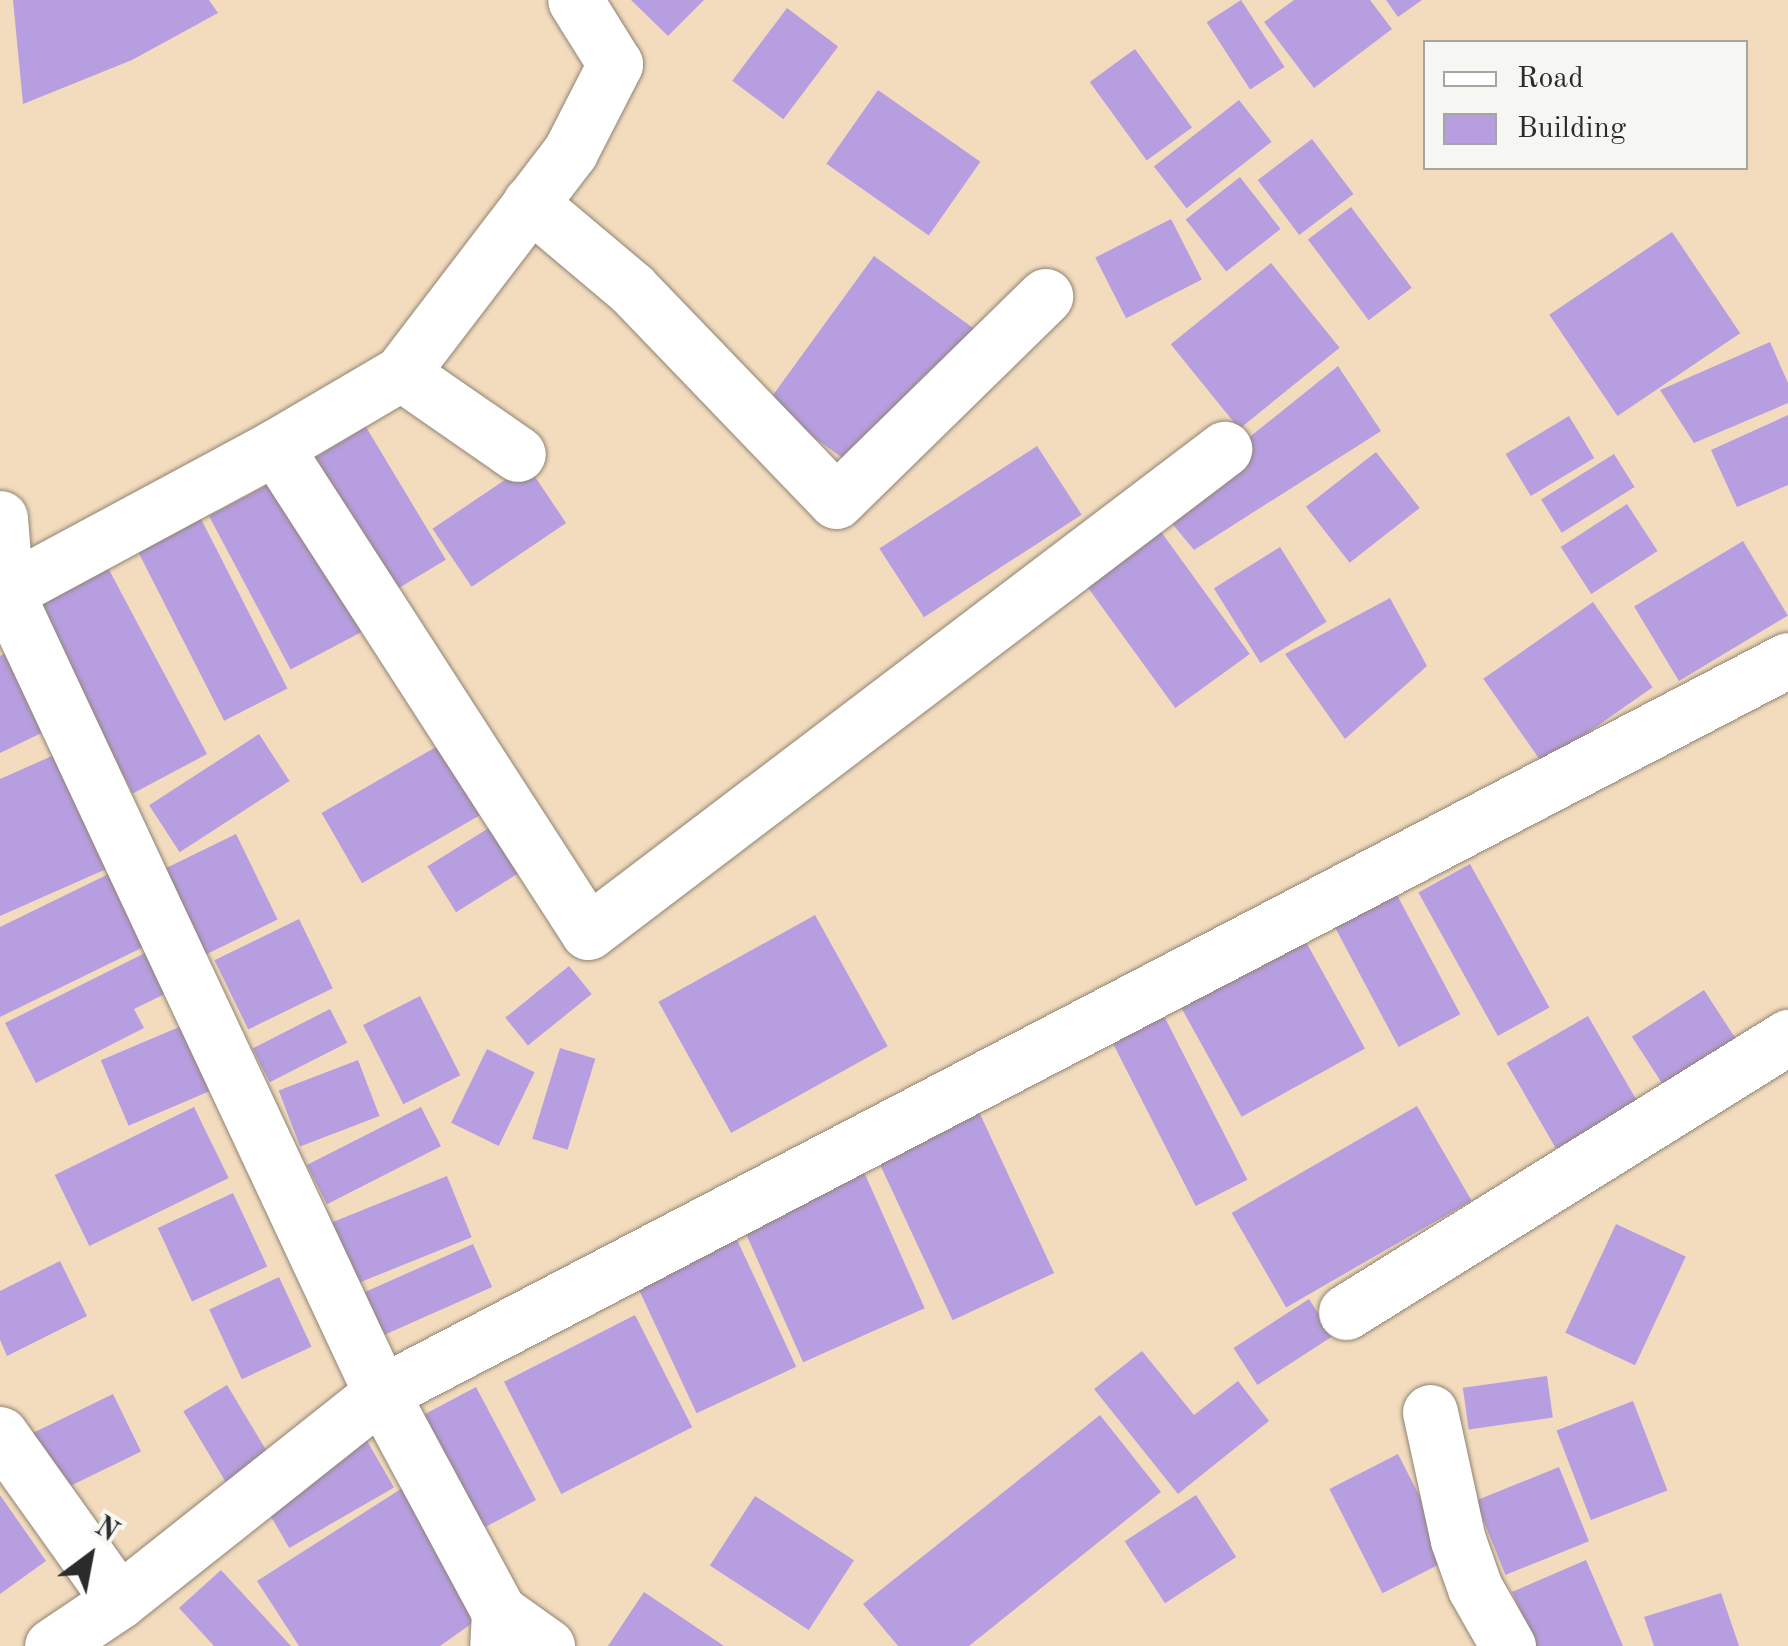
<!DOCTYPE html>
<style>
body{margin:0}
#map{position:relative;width:1788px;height:1646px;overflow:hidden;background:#f3dcbe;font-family:"Old Standard TT",serif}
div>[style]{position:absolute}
.building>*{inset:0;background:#b79ee0;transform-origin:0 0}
.roads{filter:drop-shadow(0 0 2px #8f8474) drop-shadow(0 0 2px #8f8474)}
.minor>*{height:55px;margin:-27.5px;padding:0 27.5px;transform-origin:27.5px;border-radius:27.5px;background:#fff}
span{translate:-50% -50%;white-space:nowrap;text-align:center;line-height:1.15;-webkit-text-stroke:8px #f6f6f2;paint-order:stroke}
.legend{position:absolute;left:1423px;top:40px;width:325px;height:130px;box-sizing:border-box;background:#f6f6f2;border:2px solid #a5a5a2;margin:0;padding:12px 18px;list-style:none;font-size:30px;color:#2b2b2b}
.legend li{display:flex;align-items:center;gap:20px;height:50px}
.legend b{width:50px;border:2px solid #a5a5a2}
.north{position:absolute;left:40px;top:1506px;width:100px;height:100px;-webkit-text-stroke:8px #f6f6f2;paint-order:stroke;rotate:32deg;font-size:28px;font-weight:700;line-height:40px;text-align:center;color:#2b2b2b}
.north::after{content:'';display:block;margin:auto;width:35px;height:45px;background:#2b2b2b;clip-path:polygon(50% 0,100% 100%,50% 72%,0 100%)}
</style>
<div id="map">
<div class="building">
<i style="clip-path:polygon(13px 0,209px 0,218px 13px,132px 60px,23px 104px)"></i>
<i style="clip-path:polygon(631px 0,704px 0,668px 36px)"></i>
<i style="left:1241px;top:0;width:80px;height:41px;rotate:57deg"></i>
<i style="clip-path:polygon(1294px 0,1370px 0,1392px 29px,1314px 88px,1264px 22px)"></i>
<i style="clip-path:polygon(1386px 0,1422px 0,1398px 17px)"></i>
<i style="left:787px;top:8px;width:64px;height:91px;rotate:37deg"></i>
<i style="left:1135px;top:49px;width:97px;height:56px;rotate:54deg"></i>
<i style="left:878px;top:90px;width:125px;height:90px;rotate:35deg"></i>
<i style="left:1239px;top:100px;width:53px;height:108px;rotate:52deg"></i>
<i style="left:1312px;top:139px;width:69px;height:68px;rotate:53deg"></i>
<i style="left:1240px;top:177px;width:66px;height:69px;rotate:52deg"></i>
<i style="left:1351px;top:207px;width:101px;height:54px;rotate:53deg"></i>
<i style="left:1171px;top:219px;width:68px;height:85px;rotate:63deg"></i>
<i style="left:1672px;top:232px;width:122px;height:148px;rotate:56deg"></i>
<i style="left:874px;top:256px;width:128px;height:182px;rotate:36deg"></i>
<i style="left:1271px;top:263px;width:109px;height:129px;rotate:51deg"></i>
<i style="clip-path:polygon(1770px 342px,1788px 383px,1788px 403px,1694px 443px,1660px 390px)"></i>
<i style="clip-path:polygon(1338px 366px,1381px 431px,1194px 550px,1160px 509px)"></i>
<i style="clip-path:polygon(1788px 415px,1788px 485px,1737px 507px,1711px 450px)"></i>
<i style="left:1569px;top:416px;width:49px;height:74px;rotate:59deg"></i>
<i style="left:366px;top:427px;width:155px;height:79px;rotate:59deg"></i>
<i style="left:1037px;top:446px;width:82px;height:188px;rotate:57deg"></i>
<i style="left:1376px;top:452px;width:71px;height:89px;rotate:52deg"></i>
<i style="left:1614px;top:454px;width:39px;height:86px;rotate:58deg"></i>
<i style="left:527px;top:465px;width:70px;height:114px;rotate:56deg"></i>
<i style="left:284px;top:476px;width:174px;height:85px;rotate:62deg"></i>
<i style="left:1627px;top:504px;width:56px;height:79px;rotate:57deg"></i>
<i style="left:198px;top:513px;width:197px;height:71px;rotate:63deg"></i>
<i style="left:1151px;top:518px;width:168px;height:92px;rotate:54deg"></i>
<i style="left:1743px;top:541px;width:87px;height:127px;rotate:59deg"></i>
<i style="left:1280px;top:547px;width:88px;height:78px;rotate:58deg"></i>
<i style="left:107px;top:566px;width:213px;height:84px;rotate:62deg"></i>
<i style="clip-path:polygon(1390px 598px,1427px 666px,1345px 739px,1285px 654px)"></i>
<i style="left:1593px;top:602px;width:104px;height:134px;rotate:55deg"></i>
<i style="clip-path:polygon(18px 648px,54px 727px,0 753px,0 656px)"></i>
<i style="left:259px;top:734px;width:56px;height:131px;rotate:57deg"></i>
<i style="left:448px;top:740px;width:81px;height:146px;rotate:60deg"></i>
<i style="clip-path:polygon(61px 752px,113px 866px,0 916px,0 779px)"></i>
<i style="left:508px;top:816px;width:54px;height:95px;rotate:58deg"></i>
<i style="left:236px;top:834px;width:95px;height:89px;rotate:64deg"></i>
<i style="left:1470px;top:864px;width:164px;height:59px;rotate:61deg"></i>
<i style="clip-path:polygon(127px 865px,164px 937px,0 1017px,0 927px)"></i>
<i style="left:1397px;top:895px;width:135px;height:70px;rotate:62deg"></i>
<i style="left:815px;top:915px;width:150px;height:179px;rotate:61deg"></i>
<i style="left:299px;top:919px;width:77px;height:94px;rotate:64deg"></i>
<i style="left:1301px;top:933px;width:132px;height:141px;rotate:61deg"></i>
<i style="clip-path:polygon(151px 950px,171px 991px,134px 1009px,144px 1028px,36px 1083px,5px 1023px)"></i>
<i style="left:569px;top:966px;width:36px;height:82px;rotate:51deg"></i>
<i style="left:1704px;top:990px;width:76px;height:86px;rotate:57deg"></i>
<i style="left:420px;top:996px;width:89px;height:64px;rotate:63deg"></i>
<i style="left:330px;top:1009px;width:38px;height:87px;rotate:63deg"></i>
<i style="left:1163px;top:1014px;width:186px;height:58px;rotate:63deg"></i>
<i style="left:1588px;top:1016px;width:99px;height:94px;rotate:60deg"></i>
<i style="left:191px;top:1022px;width:71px;height:98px;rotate:67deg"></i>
<i style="left:560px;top:1048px;width:37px;height:95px;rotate:17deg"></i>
<i style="left:487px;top:1049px;width:53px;height:82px;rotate:26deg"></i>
<i style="left:358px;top:1060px;width:60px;height:85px;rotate:69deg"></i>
<i style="left:973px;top:1099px;width:192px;height:112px;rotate:65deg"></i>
<i style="left:1417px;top:1106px;width:109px;height:214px;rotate:60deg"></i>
<i style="left:194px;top:1107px;width:79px;height:155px;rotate:64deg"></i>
<i style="left:421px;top:1107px;width:44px;height:128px;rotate:63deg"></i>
<i style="left:860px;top:1163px;width:159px;height:133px;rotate:66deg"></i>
<i style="left:447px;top:1176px;width:66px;height:133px;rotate:68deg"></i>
<i style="left:233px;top:1193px;width:81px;height:83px;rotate:65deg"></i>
<i style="left:1616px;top:1224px;width:77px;height:120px;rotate:25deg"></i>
<i style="left:732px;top:1229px;width:152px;height:110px;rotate:65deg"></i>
<i style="left:473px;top:1244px;width:47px;height:122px;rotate:66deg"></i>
<i style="clip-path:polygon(60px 1261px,87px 1316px,7px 1356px,0 1340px,0 1291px)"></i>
<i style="left:279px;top:1277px;width:77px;height:77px;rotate:65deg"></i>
<i style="left:1309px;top:1299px;width:44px;height:90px;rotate:57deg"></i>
<i style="left:635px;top:1315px;width:126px;height:147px;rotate:63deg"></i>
<i style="clip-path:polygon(1142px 1351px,1194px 1415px,1238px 1381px,1269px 1421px,1178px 1494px,1094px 1389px)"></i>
<i style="left:1547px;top:1376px;width:42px;height:85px;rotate:82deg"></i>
<i style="left:227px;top:1385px;width:92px;height:51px;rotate:59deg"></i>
<i style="left:476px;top:1387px;width:128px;height:81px;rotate:62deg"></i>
<i style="left:113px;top:1394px;width:64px;height:100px;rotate:64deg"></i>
<i style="left:1633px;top:1401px;width:96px;height:82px;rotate:69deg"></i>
<i style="clip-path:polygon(1100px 1415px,1161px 1492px,969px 1646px,898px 1646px,863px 1604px)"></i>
<i style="left:366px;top:1439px;width:56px;height:121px;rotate:60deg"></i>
<i style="left:1398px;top:1454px;width:117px;height:77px;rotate:63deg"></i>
<i style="left:1559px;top:1467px;width:80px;height:90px;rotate:68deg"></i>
<i style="clip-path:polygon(404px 1487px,485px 1614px,440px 1646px,299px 1646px,257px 1581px)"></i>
<i style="clip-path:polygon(0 1495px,46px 1561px,0 1594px)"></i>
<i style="left:1196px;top:1495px;width:74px;height:85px;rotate:57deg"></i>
<i style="left:755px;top:1496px;width:118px;height:83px;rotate:33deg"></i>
<i style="clip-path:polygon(1586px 1560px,1623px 1646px,1536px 1646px,1512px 1592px)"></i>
<i style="clip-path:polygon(221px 1570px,291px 1646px,214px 1646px,179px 1608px)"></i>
<i style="clip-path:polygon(644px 1592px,724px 1646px,608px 1646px)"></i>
<i style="clip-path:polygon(1721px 1593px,1739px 1646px,1654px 1646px,1644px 1617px)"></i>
</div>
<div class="roads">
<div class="minor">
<i style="left:530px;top:203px;width:133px;rotate:40.1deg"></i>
<i style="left:632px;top:289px;width:294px;rotate:46.1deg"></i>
<i style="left:836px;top:501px;width:293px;rotate:-44.4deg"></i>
<i style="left:401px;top:373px;width:142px;rotate:34.7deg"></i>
<i style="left:275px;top:447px;width:577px;rotate:57.16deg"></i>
<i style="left:588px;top:932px;width:799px;rotate:-37.21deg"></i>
<i style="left:0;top:518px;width:74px;rotate:85.4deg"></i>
<i style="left:6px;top:592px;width:884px;rotate:64.91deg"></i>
<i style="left:381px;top:1393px;width:249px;rotate:61.7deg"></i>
<i style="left:499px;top:1612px;width:34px;rotate:93deg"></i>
<i style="left:0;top:583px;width:11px;rotate:56deg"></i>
<i style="left:6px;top:592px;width:306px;rotate:-28.3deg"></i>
<i style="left:275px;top:447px;width:146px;rotate:-30.4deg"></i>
<i style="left:401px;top:373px;width:278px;rotate:-52.6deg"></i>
<i style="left:570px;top:152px;width:99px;rotate:-62.9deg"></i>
<i style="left:615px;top:64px;width:75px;rotate:-122deg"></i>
<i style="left:1346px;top:1312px;width:521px;rotate:-31.89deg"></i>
<i style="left:1430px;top:1412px;width:131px;rotate:77.7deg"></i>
<i style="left:1458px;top:1540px;width:51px;rotate:70.5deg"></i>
<i style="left:1475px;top:1588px;width:67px;rotate:60.4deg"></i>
<i style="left:0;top:1434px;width:205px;rotate:54.5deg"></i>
<i style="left:499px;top:1612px;width:59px;rotate:35.3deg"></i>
<i style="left:52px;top:1646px;width:81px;rotate:-33.9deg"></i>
<i style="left:119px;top:1601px;width:335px;rotate:-38.4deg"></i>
<i style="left:381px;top:1393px;width:1586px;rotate:-27.52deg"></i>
</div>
</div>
<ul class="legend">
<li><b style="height:12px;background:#fff"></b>Road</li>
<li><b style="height:28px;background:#b79ee0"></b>Building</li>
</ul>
<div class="north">N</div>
</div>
